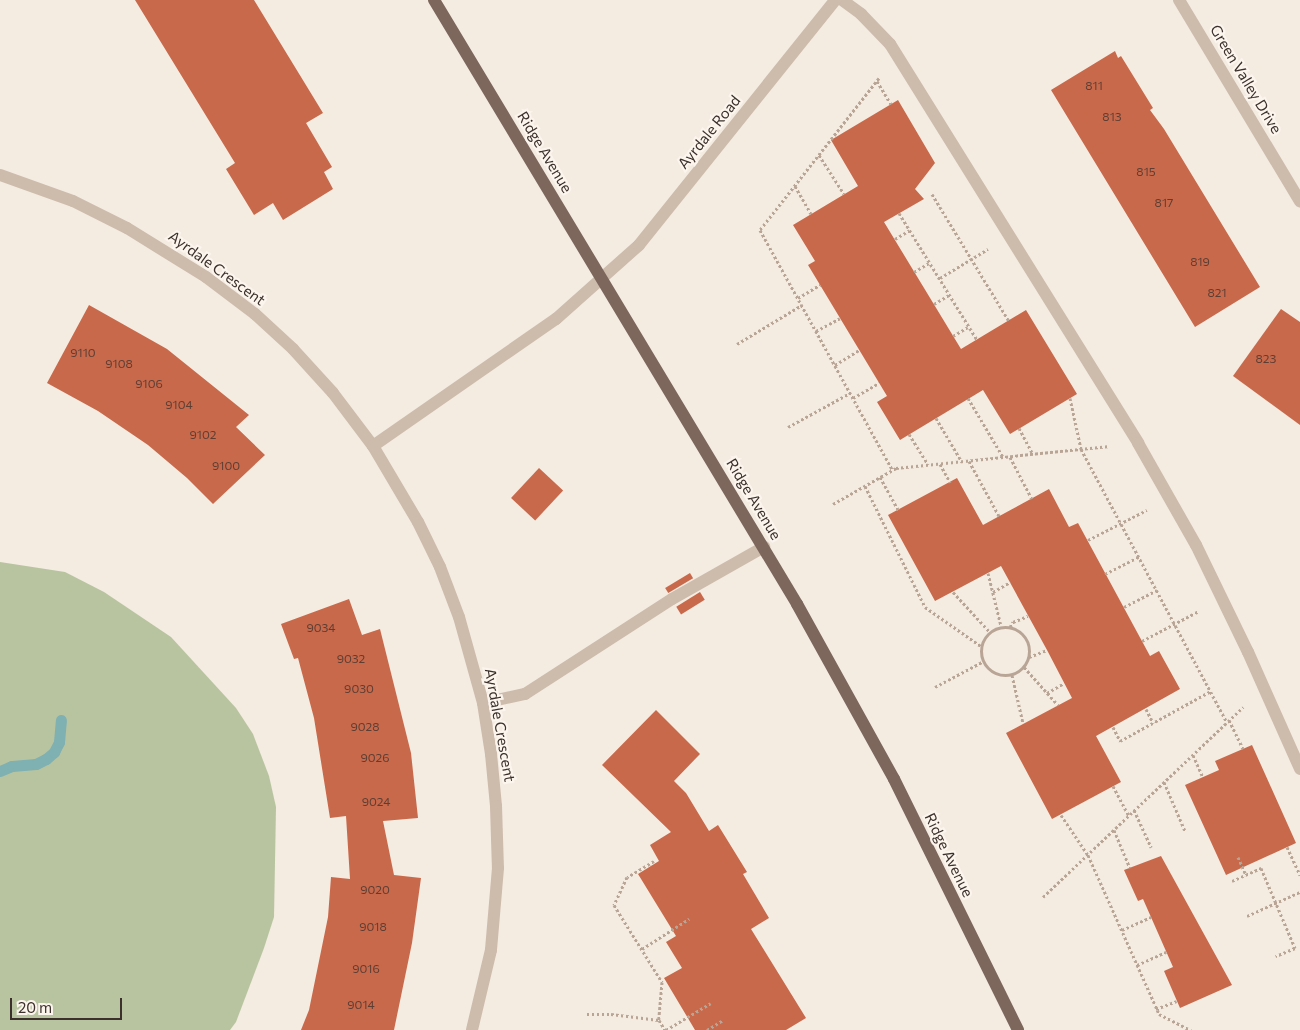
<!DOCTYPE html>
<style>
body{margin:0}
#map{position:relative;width:1300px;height:1030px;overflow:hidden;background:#f4ebe1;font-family:Commissioner,sans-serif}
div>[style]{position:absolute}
.green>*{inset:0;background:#b8c4a0}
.stream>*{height:11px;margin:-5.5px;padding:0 5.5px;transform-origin:5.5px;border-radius:5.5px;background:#7fb0b2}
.building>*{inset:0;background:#c8694b;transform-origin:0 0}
.path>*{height:3px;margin-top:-1.5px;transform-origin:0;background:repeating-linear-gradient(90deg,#b9a596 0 2.5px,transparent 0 5px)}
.path>.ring{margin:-1.5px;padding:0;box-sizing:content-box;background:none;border:3px solid #b9a596;border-radius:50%}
.lane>*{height:12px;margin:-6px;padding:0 6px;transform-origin:6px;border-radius:6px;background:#cdbbac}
.street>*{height:12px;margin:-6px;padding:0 6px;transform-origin:6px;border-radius:6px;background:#cdbbac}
.primary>*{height:12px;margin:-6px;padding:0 6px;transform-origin:6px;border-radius:6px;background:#7d675c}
span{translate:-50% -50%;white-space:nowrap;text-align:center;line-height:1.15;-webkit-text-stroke:4.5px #fbf5ee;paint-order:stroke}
.number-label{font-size:12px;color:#5e3e33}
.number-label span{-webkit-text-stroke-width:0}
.street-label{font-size:15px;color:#3b302b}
.scale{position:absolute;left:10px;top:998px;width:112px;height:22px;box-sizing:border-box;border:2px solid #3b302b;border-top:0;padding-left:6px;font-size:15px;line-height:18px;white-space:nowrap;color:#3b302b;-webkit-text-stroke:4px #fbf5ee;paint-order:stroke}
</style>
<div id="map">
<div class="green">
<i style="clip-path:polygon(0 562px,65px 572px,104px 592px,171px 637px,236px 708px,253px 734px,269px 776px,276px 807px,274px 917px,264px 948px,236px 1022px,230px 1030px,0 1030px)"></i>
</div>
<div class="stream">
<i style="left:0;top:771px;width:13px;rotate:-23deg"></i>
<i style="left:12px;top:766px;width:24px;rotate:-5deg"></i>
<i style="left:36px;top:764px;width:11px;rotate:-27deg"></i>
<i style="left:46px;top:759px;width:11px;rotate:-41deg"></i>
<i style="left:54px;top:752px;width:11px;rotate:-63deg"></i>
<i style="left:59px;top:742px;width:22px;rotate:-85deg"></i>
</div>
<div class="building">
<i style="clip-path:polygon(135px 0,254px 0,323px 113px,306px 123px,332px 167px,324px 172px,333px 189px,283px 220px,273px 203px,254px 215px,226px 169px,235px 163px)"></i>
<i style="clip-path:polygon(1115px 51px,1118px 58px,1121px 56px,1153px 108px,1150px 110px,1164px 129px,1260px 287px,1195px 327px,1051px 90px)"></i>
<i style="clip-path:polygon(898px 100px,935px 163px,915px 189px,924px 199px,884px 222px,961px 349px,1026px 310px,1077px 394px,1010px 434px,983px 390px,900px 440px,877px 402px,887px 396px,808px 265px,815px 261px,793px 225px,858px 186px,831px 140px)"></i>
<i style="clip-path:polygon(89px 305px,167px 349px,249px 415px,236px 427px,265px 455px,213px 504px,187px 478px,148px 445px,98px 411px,47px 383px)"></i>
<i style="clip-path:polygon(1281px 309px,1300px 322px,1300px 425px,1233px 376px)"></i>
<i style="left:539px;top:468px;width:33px;height:41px;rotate:43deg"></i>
<i style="clip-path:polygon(957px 478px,983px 525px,1049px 489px,1069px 527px,1078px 523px,1150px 656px,1159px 651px,1180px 689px,1096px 736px,1121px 782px,1052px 819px,1006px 733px,1072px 698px,1047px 650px,1001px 566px,935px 601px,888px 515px)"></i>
<i style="left:690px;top:573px;width:6px;height:29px;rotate:59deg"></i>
<i style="left:700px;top:592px;width:9px;height:28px;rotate:58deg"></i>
<i style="clip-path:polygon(349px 599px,362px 635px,380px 629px,411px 753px,418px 818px,383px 821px,394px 875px,421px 878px,412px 943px,394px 1030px,301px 1030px,309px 1010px,328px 917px,331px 877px,350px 879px,346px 816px,330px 818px,314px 718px,298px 658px,294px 659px,281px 624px)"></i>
<i style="clip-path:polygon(656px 710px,700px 754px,674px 781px,686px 793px,709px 831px,718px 825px,747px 872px,743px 874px,769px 918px,751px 929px,806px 1018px,786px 1030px,695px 1030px,664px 978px,682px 968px,666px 942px,676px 936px,638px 874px,659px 861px,650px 845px,671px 832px,602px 765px)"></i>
<i style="clip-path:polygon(1252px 745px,1296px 843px,1226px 875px,1185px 785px,1219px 770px,1215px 761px)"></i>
<i style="clip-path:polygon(1161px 856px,1232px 985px,1180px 1008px,1164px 971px,1173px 967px,1143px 899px,1138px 901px,1124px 870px)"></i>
</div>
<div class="path">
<i style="left:879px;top:78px;width:193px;rotate:128.1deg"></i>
<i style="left:760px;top:230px;width:273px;rotate:61.1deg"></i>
<i style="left:877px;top:81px;width:27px;rotate:59deg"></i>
<i style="left:819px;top:155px;width:46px;rotate:57.3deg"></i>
<i style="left:795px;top:186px;width:32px;rotate:60deg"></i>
<i style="left:932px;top:194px;width:149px;rotate:58.8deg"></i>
<i style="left:899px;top:213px;width:149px;rotate:58.4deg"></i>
<i style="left:895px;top:239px;width:17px;rotate:-31deg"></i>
<i style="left:914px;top:272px;width:17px;rotate:-31deg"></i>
<i style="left:940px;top:278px;width:56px;rotate:-31.1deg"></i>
<i style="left:798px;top:298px;width:26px;rotate:-31deg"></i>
<i style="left:934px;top:304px;width:17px;rotate:-31deg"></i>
<i style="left:816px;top:331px;width:27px;rotate:-28deg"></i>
<i style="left:953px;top:336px;width:17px;rotate:-31deg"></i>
<i style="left:737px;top:344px;width:76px;rotate:-31deg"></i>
<i style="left:835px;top:365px;width:28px;rotate:-32deg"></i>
<i style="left:853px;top:398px;width:30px;rotate:-30deg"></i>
<i style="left:968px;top:398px;width:69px;rotate:59.3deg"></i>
<i style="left:1070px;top:398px;width:52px;rotate:77.8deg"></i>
<i style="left:1081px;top:449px;width:310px;rotate:61.9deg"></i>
<i style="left:936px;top:418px;width:51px;rotate:59.4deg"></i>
<i style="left:788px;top:427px;width:71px;rotate:-28.7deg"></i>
<i style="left:1019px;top:428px;width:30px;rotate:62deg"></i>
<i style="left:909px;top:434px;width:36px;rotate:58deg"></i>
<i style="left:1010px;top:457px;width:47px;rotate:62.4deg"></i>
<i style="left:969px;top:461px;width:63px;rotate:61.4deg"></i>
<i style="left:940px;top:464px;width:21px;rotate:61deg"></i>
<i style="left:880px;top:477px;width:38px;rotate:61deg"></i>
<i style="left:865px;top:486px;width:135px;rotate:63.6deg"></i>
<i style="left:925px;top:607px;width:68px;rotate:34.9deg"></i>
<i style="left:833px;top:504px;width:73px;rotate:-29.7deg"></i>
<i style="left:896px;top:468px;width:215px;rotate:-5.9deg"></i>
<i style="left:1088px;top:540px;width:66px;rotate:-27deg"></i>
<i style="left:988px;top:573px;width:55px;rotate:76.2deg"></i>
<i style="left:1105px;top:574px;width:38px;rotate:-27deg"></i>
<i style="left:953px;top:592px;width:53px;rotate:47.3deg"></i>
<i style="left:993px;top:592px;width:20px;rotate:-30deg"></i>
<i style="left:1124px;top:607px;width:37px;rotate:-27deg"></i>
<i class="ring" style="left:981px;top:627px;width:45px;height:45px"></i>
<i style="left:1010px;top:627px;width:6px;rotate:-59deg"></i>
<i style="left:1013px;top:622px;width:16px;rotate:-22deg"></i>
<i style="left:1142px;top:641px;width:64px;rotate:-27.8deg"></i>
<i style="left:1029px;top:657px;width:19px;rotate:-21deg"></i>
<i style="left:1024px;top:667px;width:51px;rotate:48.2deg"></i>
<i style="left:1012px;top:675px;width:49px;rotate:77.1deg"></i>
<i style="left:935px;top:687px;width:53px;rotate:-28deg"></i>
<i style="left:1047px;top:693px;width:20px;rotate:-30deg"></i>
<i style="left:1146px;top:709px;width:16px;rotate:63deg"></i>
<i style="left:1229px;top:720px;width:32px;rotate:64deg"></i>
<i style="left:1113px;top:727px;width:16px;rotate:63deg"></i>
<i style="left:1120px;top:741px;width:104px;rotate:-28.8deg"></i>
<i style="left:1193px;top:755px;width:24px;rotate:66deg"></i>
<i style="left:1164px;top:782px;width:53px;rotate:66.8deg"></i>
<i style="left:1113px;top:786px;width:34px;rotate:62deg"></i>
<i style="left:1134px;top:810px;width:41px;rotate:65.3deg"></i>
<i style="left:1061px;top:815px;width:48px;rotate:56deg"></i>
<i style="left:1088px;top:855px;width:174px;rotate:65.9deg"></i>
<i style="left:1159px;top:1014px;width:36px;rotate:27deg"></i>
<i style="left:1114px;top:830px;width:41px;rotate:67.2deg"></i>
<i style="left:1287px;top:847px;width:31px;rotate:65deg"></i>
<i style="left:1238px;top:857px;width:20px;rotate:66deg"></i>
<i style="left:654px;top:861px;width:31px;rotate:149deg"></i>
<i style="left:627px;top:877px;width:31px;rotate:115deg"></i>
<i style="left:614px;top:905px;width:91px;rotate:58.1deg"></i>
<i style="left:662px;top:982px;width:38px;rotate:95deg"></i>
<i style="left:659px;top:1020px;width:12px;rotate:59deg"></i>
<i style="left:1232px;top:881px;width:32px;rotate:-24deg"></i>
<i style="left:1261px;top:868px;width:87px;rotate:67deg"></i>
<i style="left:1295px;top:948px;width:21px;rotate:157deg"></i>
<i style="left:1043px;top:897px;width:276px;rotate:-43.5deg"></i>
<i style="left:1247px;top:916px;width:58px;rotate:-24.4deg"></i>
<i style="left:1122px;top:930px;width:32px;rotate:-24deg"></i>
<i style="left:642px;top:949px;width:56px;rotate:-32.6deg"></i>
<i style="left:1137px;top:965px;width:32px;rotate:-24deg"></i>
<i style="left:1156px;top:1009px;width:22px;rotate:-21deg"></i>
<i style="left:587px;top:1014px;width:24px"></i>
<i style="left:611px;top:1014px;width:48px;rotate:7.1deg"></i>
<i style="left:666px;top:1030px;width:52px;rotate:-31deg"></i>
<i style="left:707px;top:1030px;width:19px;rotate:-32deg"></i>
</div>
<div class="lane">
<i style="left:842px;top:0;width:24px;rotate:36deg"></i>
<i style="left:861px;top:14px;width:42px;rotate:46deg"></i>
<i style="left:890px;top:44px;width:470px;rotate:58.1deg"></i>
<i style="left:1138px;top:443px;width:117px;rotate:60.4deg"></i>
<i style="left:1196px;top:545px;width:119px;rotate:64.1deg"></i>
<i style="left:1248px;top:652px;width:128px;rotate:66deg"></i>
<i style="left:483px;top:703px;width:43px;rotate:-12.1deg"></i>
<i style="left:525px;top:694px;width:175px;rotate:-32.9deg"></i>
<i style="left:672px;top:599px;width:106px;rotate:-29.5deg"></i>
</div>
<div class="street">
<i style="left:1179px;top:0;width:235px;rotate:59deg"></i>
<i style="left:0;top:175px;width:77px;rotate:19.6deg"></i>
<i style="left:73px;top:201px;width:60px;rotate:26.6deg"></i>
<i style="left:127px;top:228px;width:93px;rotate:31.8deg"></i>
<i style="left:206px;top:277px;width:61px;rotate:37.1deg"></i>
<i style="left:255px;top:314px;width:52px;rotate:42.6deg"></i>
<i style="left:293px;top:349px;width:59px;rotate:47.7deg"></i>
<i style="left:333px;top:393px;width:66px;rotate:53deg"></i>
<i style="left:373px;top:446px;width:88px;rotate:59.4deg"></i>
<i style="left:418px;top:522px;width:50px;rotate:63.9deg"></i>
<i style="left:440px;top:567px;width:53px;rotate:69.2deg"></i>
<i style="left:459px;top:617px;width:89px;rotate:74.4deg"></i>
<i style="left:483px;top:703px;width:52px;rotate:81.1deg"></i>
<i style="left:491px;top:754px;width:52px;rotate:84.5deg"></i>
<i style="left:496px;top:806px;width:62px;rotate:88.2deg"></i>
<i style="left:498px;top:868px;width:82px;rotate:94.9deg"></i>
<i style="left:491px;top:950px;width:82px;rotate:103.4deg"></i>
<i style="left:373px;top:446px;width:223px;rotate:-34.8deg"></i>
<i style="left:556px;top:319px;width:111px;rotate:-41.7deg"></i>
<i style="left:639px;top:245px;width:314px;rotate:-51.3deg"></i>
</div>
<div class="primary">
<i style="left:434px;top:0;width:705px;rotate:58.99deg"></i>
<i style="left:797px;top:604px;width:200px;rotate:61deg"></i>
<i style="left:894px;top:779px;width:280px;rotate:63.7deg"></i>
</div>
<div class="number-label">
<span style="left:1094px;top:86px">811</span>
<span style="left:1112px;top:117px">813</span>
<span style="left:1146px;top:172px">815</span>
<span style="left:1164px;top:203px">817</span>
<span style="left:1200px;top:262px">819</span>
<span style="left:1217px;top:293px">821</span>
<span style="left:83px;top:353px">9110</span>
<span style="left:1266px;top:359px">823</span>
<span style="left:119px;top:364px">9108</span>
<span style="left:149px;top:384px">9106</span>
<span style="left:179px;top:405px">9104</span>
<span style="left:203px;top:435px">9102</span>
<span style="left:226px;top:466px">9100</span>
<span style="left:321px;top:628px">9034</span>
<span style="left:351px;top:659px">9032</span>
<span style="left:359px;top:689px">9030</span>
<span style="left:365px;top:727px">9028</span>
<span style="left:375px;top:758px">9026</span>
<span style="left:376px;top:802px">9024</span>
<span style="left:375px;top:890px">9020</span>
<span style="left:373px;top:927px">9018</span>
<span style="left:366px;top:969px">9016</span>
<span style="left:361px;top:1005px">9014</span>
</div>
<div class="street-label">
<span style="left:1246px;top:79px;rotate:59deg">Green Valley Drive</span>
<span style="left:709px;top:132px;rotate:-51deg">Ayrdale Road</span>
<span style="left:545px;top:152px;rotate:59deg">Ridge Avenue</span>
<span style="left:217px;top:268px;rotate:36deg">Ayrdale Crescent</span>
<span style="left:754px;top:499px;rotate:59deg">Ridge Avenue</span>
<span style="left:500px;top:725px;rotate:80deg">Ayrdale Crescent</span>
<span style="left:949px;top:855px;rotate:64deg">Ridge Avenue</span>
</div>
<div class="scale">20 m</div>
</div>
